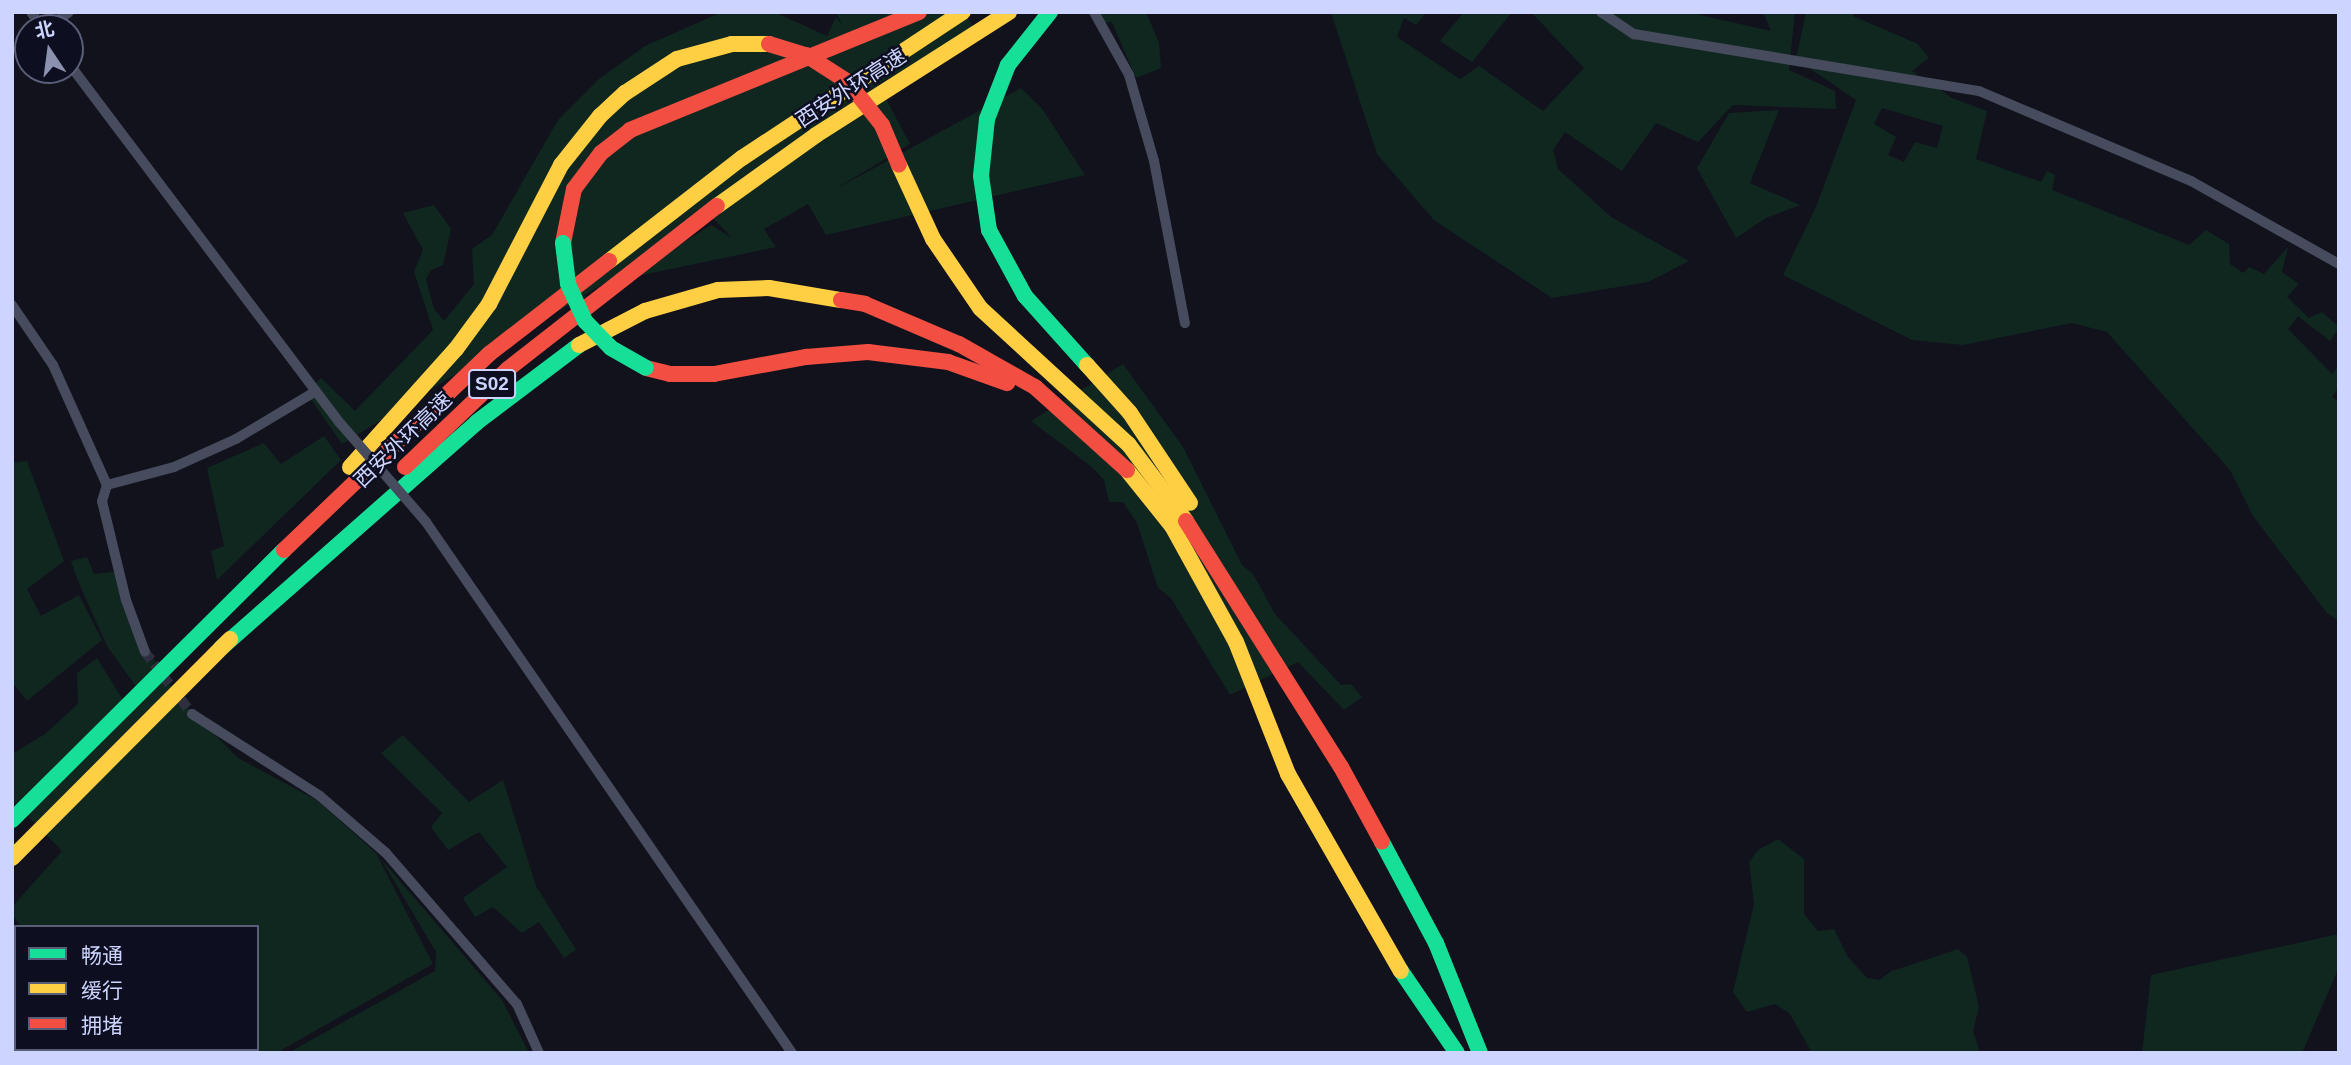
<!DOCTYPE html>
<meta charset="utf-8">
<style>
body{margin:0}
#map{position:relative;width:2351px;height:1065px;overflow:hidden;background:#11121c;font-family:Arial,"Noto Sans SC",sans-serif}
div>[style]{position:absolute}
.green>*{inset:0;background:#102720}
.river>*{height:21px;margin:-10.5px;padding:0 10.5px;transform-origin:10.5px;border-radius:10.5px;background:#0b2939}
.street-tunnel>*{height:10px;margin-top:-5px;transform-origin:0;background:repeating-linear-gradient(90deg,#2d2f3e 0 10px,transparent 0 15px)}
.street>*{height:10px;margin:-5px;padding:0 5px;transform-origin:5px;border-radius:5px;background:#464b5d}
.fast>*{height:16px;margin:-8px;padding:0 8px;transform-origin:8px;border-radius:8px;background:#16e098}
.slow>*{height:16px;margin:-8px;padding:0 8px;transform-origin:8px;border-radius:8px;background:#ffcf43}
.jam>*{height:16px;margin:-8px;padding:0 8px;transform-origin:8px;border-radius:8px;background:#f24e42}
.street-bridge>*{height:10px;margin:-5px;padding:0 5px;transform-origin:5px;border-radius:5px;background:#464b5d}
.fast-bridge>*{height:16px;margin:-8px;padding:0 8px;transform-origin:8px;border-radius:8px;background:#16e098}
.jam-bridge>*{height:16px;margin:-8px;padding:0 8px;transform-origin:8px;border-radius:8px;background:#f24e42}
span{translate:-50% -50%;white-space:nowrap;text-align:center;line-height:1.15;-webkit-text-stroke:5px #0d0f20;paint-order:stroke}
.shield-label span{padding:2px 5px;background:#0d0f20;border:2px solid;border-radius:5px;-webkit-text-stroke-width:0}
.shield-label{font-size:19px;color:#cdd5fe;font-weight:700}
.street-label{font-size:21px;color:#cdd5fe}
.frame{position:absolute;inset:0;border:14px solid #cdd5fe;pointer-events:none}
.legend{position:absolute;left:14px;top:925px;width:245px;height:126px;box-sizing:border-box;background:#0d0f20;border:2px solid #5a5e79;margin:0;padding:9px 12px;list-style:none;font-size:21px;color:#cdd5fe}
.legend li{display:flex;align-items:center;gap:14px;height:35px}
.legend b{width:35px;border:2px solid #5a5e79}
.north{position:absolute;left:14px;top:14px;width:70px;height:70px;box-sizing:border-box;background:#0d0f20;border:2px solid #5a5e79;border-radius:50%;rotate:347deg;font-size:19px;font-weight:700;line-height:28px;text-align:center;color:#cdd5fe}
.north::after{content:'';display:block;margin:auto;width:24px;height:32px;background:#8b91af;clip-path:polygon(50% 0,100% 100%,50% 72%,0 100%)}
</style>
<div id="map">
<div class="green">
<i style="clip-path:polygon(722px 12px,774px 12px,827px 36px,836px 17px,843px 27px,836px 12px,965px 12px,975px 32px,878px 84px,910px 144px,832px 191px,1021px 88px,1043px 110px,1085px 175px,826px 235px,808px 204px,764px 229px,776px 247px,628px 278px,711px 225px,732px 238px,712px 217px,342px 444px,306px 392px,321px 378px,355px 411px,433px 330px,414px 272px,423px 250px,403px 213px,434px 205px,451px 229px,443px 265px,431px 270px,426px 279px,434px 309px,444px 321px,474px 284px,472px 249px,492px 235px,558px 120px,599px 79px,645px 46px)"></i>
<i style="clip-path:polygon(1100px 12px,1146px 12px,1159px 43px,1161px 68px,1136px 78px,1112px 22px,1099px 23px)"></i>
<i style="clip-path:polygon(1331px 12px,1427px 12px,1416px 25px,1404px 18px,1397px 37px,1460px 79px,1479px 66px,1543px 111px,1584px 68px,1531px 12px,1687px 12px,1771px 31px,1763px 12px,1795px 12px,1789px 70px,1835px 91px,1836px 109px,1733px 105px,1698px 142px,1656px 123px,1622px 171px,1565px 132px,1553px 150px,1558px 169px,1611px 217px,1689px 261px,1648px 282px,1552px 298px,1434px 220px,1377px 154px)"></i>
<i style="clip-path:polygon(1464px 12px,1512px 12px,1472px 62px,1440px 41px)"></i>
<i style="clip-path:polygon(evenodd,1806px 12px,1855px 12px,1853px 16px,1918px 44px,1929px 58px,1912px 71px,1952px 98px,1987px 111px,1976px 159px,2041px 182px,2047px 171px,2055px 175px,2052px 190px,2189px 245px,2206px 230px,2229px 244px,2230px 264px,2243px 273px,2249px 267px,2264px 274px,2288px 247px,2282px 272px,2299px 284px,2287px 297px,2309px 318px,2322px 312px,2339px 327px,2330px 341px,2298px 316px,2288px 329px,2332px 374px,2339px 366px,2339px 387px,2332px 397px,2339px 402px,2339px 621px,2327px 613px,2253px 516px,2230px 470px,2107px 332px,2072px 323px,1963px 345px,1912px 340px,1783px 275px,1816px 207px,1856px 100px,1796px 59px,1806px 12px,1882px 108px,1943px 126px,1937px 148px,1915px 142px,1904px 162px,1888px 155px,1896px 137px,1874px 124px,1882px 108px)"></i>
<i style="clip-path:polygon(1779px 110px,1750px 183px,1800px 205px,1766px 218px,1736px 238px,1697px 168px,1729px 113px)"></i>
<i style="clip-path:polygon(1123px 364px,1183px 447px,1242px 565px,1253px 574px,1275px 614px,1341px 685px,1351px 684px,1362px 697px,1344px 710px,1298px 662px,1230px 695px,1171px 598px,1158px 588px,1137px 523px,1123px 502px,1109px 502px,1104px 480px,1092px 467px,1031px 421px)"></i>
<i style="clip-path:polygon(324px 436px,341px 460px,217px 580px,211px 551px,224px 546px,207px 468px,264px 443px,281px 464px)"></i>
<i style="clip-path:polygon(27px 461px,64px 561px,27px 589px,41px 616px,79px 595px,102px 640px,27px 701px,12px 682px,12px 463px)"></i>
<i style="clip-path:polygon(87px 557px,94px 574px,119px 571px,130px 622px,180px 700px,238px 758px,318px 801px,376px 853px,433px 964px,276px 1053px,124px 1053px,121px 1049px,257px 1049px,257px 927px,22px 927px,12px 915px,12px 907px,62px 851px,12px 800px,12px 754px,45px 734px,78px 704px,77px 673px,97px 658px,126px 705px,143px 696px,107px 646px,78px 581px,71px 561px)"></i>
<i style="clip-path:polygon(403px 735px,469px 802px,503px 780px,536px 886px,576px 950px,564px 958px,539px 922px,522px 933px,493px 907px,475px 917px,463px 898px,507px 867px,479px 832px,448px 850px,431px 827px,442px 813px,381px 753px)"></i>
<i style="clip-path:polygon(1778px 839px,1804px 859px,1804px 914px,1818px 931px,1834px 929px,1848px 957px,1867px 978px,1879px 980px,1892px 971px,1958px 949px,1967px 957px,1979px 1007px,1973px 1031px,1980px 1053px,1812px 1053px,1790px 1014px,1775px 1004px,1747px 1012px,1733px 992px,1754px 904px,1749px 862px,1758px 850px)"></i>
<i style="clip-path:polygon(381px 859px,502px 1000px,529px 1053px,288px 1053px,435px 971px,436px 952px)"></i>
<i style="clip-path:polygon(2339px 934px,2339px 967px,2302px 1053px,2142px 1053px,2151px 975px)"></i>
</div>
<div class="river">
<i style="left:12px;top:964px;width:6px;rotate:51deg"></i>
<i style="left:86px;top:1049px;width:4px;rotate:63deg"></i>
</div>
<div class="street-tunnel">
<i style="left:145px;top:652px;width:78px;rotate:52.8deg"></i>
</div>
<div class="street">
<i style="left:31px;top:12px;width:19px;rotate:55deg"></i>
<i style="left:1094px;top:12px;width:72px;rotate:60.9deg"></i>
<i style="left:1129px;top:75px;width:90px;rotate:73.8deg"></i>
<i style="left:1154px;top:161px;width:165px;rotate:79.2deg"></i>
<i style="left:1601px;top:12px;width:40px;rotate:34deg"></i>
<i style="left:1634px;top:34px;width:350px;rotate:9.4deg"></i>
<i style="left:1979px;top:91px;width:230px;rotate:23deg"></i>
<i style="left:2191px;top:181px;width:170px;rotate:29.3deg"></i>
<i style="left:47px;top:28px;width:27px;rotate:-36deg"></i>
<i style="left:70px;top:65px;width:448px;rotate:53deg"></i>
<i style="left:12px;top:305px;width:73px;rotate:55.7deg"></i>
<i style="left:53px;top:365px;width:132px;rotate:65.8deg"></i>
<i style="left:107px;top:485px;width:17px;rotate:107deg"></i>
<i style="left:102px;top:501px;width:102px;rotate:76.4deg"></i>
<i style="left:126px;top:600px;width:55px;rotate:69.9deg"></i>
<i style="left:107px;top:485px;width:69px;rotate:-15deg"></i>
<i style="left:174px;top:467px;width:68px;rotate:-24.3deg"></i>
<i style="left:236px;top:439px;width:90px;rotate:-30.9deg"></i>
<i style="left:426px;top:522px;width:645px;rotate:55.42deg"></i>
<i style="left:192px;top:714px;width:152px;rotate:32.6deg"></i>
<i style="left:320px;top:796px;width:87px;rotate:40.8deg"></i>
<i style="left:386px;top:853px;width:200px;rotate:49.1deg"></i>
<i style="left:517px;top:1004px;width:54px;rotate:65.8deg"></i>
<i style="left:12px;top:1023px;width:6px;rotate:45deg"></i>
<i style="left:34px;top:1049px;width:4px;rotate:63deg"></i>
</div>
<div class="fast">
<i style="left:1050px;top:12px;width:68px;rotate:128.4deg"></i>
<i style="left:1008px;top:65px;width:58px;rotate:111.3deg"></i>
<i style="left:987px;top:119px;width:57px;rotate:96deg"></i>
<i style="left:981px;top:176px;width:55px;rotate:81.6deg"></i>
<i style="left:989px;top:230px;width:75px;rotate:61.4deg"></i>
<i style="left:1025px;top:296px;width:93px;rotate:48.1deg"></i>
<i style="left:221px;top:648px;width:341px;rotate:-41.4deg"></i>
<i style="left:477px;top:422px;width:128px;rotate:-37deg"></i>
<i style="left:12px;top:820px;width:383px;rotate:-44.8deg"></i>
<i style="left:1382px;top:842px;width:115px;rotate:61.9deg"></i>
<i style="left:1436px;top:943px;width:118px;rotate:68.2deg"></i>
<i style="left:1401px;top:971px;width:99px;rotate:55.7deg"></i>
</div>
<div class="slow">
<i style="left:899px;top:165px;width:81px;rotate:65.3deg"></i>
<i style="left:933px;top:239px;width:83px;rotate:55.7deg"></i>
<i style="left:980px;top:308px;width:202px;rotate:42.6deg"></i>
<i style="left:1129px;top:445px;width:95px;rotate:53.1deg"></i>
<i style="left:717px;top:206px;width:122px;rotate:-35.6deg"></i>
<i style="left:816px;top:135px;width:229px;rotate:-32.5deg"></i>
<i style="left:609px;top:261px;width:168px;rotate:-37.8deg"></i>
<i style="left:742px;top:158px;width:265px;rotate:-33.5deg"></i>
<i style="left:579px;top:345px;width:74px;rotate:-27.3deg"></i>
<i style="left:645px;top:311px;width:76px;rotate:-16deg"></i>
<i style="left:718px;top:290px;width:51px;rotate:-2.2deg"></i>
<i style="left:769px;top:288px;width:73px;rotate:9.5deg"></i>
<i style="left:1087px;top:365px;width:64px;rotate:48.1deg"></i>
<i style="left:1130px;top:413px;width:108px;rotate:56.3deg"></i>
<i style="left:350px;top:467px;width:159px;rotate:-48.1deg"></i>
<i style="left:456px;top:349px;width:56px;rotate:-53.7deg"></i>
<i style="left:489px;top:304px;width:157px;rotate:-62.6deg"></i>
<i style="left:561px;top:165px;width:63px;rotate:-51.5deg"></i>
<i style="left:600px;top:116px;width:34px;rotate:-43deg"></i>
<i style="left:625px;top:93px;width:62px;rotate:-33.2deg"></i>
<i style="left:677px;top:59px;width:57px;rotate:-15.3deg"></i>
<i style="left:732px;top:44px;width:37px"></i>
<i style="left:1127px;top:470px;width:72px;rotate:51.2deg"></i>
<i style="left:1172px;top:526px;width:132px;rotate:61.1deg"></i>
<i style="left:1236px;top:642px;width:142px;rotate:68.5deg"></i>
<i style="left:1288px;top:774px;width:227px;rotate:60.2deg"></i>
<i style="left:12px;top:858px;width:309px;rotate:-45.1deg"></i>
</div>
<div class="jam">
<i style="left:563px;top:243px;width:55px;rotate:-78.5deg"></i>
<i style="left:574px;top:189px;width:45px;rotate:-53.1deg"></i>
<i style="left:601px;top:153px;width:37px;rotate:-38deg"></i>
<i style="left:630px;top:130px;width:312px;rotate:-22.2deg"></i>
<i style="left:841px;top:300px;width:24px;rotate:9deg"></i>
<i style="left:865px;top:304px;width:102px;rotate:23.1deg"></i>
<i style="left:959px;top:344px;width:87px;rotate:29.5deg"></i>
<i style="left:1035px;top:387px;width:124px;rotate:42.1deg"></i>
<i style="left:646px;top:368px;width:25px;rotate:14deg"></i>
<i style="left:670px;top:374px;width:44px"></i>
<i style="left:714px;top:374px;width:94px;rotate:-10.5deg"></i>
<i style="left:806px;top:357px;width:62px;rotate:-4.6deg"></i>
<i style="left:868px;top:352px;width:81px;rotate:7.1deg"></i>
<i style="left:948px;top:362px;width:63px;rotate:19.6deg"></i>
<i style="left:405px;top:467px;width:142px;rotate:-43.6deg"></i>
<i style="left:508px;top:369px;width:265px;rotate:-38deg"></i>
<i style="left:1186px;top:521px;width:291px;rotate:57.8deg"></i>
<i style="left:1341px;top:767px;width:85px;rotate:61.3deg"></i>
<i style="left:284px;top:550px;width:284px;rotate:-43.7deg"></i>
<i style="left:489px;top:354px;width:152px;rotate:-37.8deg"></i>
</div>
<div class="street-bridge">
<i style="left:340px;top:423px;width:131px;rotate:49deg"></i>
</div>
<div class="fast-bridge">
<i style="left:563px;top:243px;width:41px;rotate:83deg"></i>
<i style="left:568px;top:284px;width:41px;rotate:65.3deg"></i>
<i style="left:585px;top:321px;width:37px;rotate:46deg"></i>
<i style="left:611px;top:348px;width:40px;rotate:29.7deg"></i>
</div>
<div class="jam-bridge">
<i style="left:769px;top:44px;width:39px;rotate:17deg"></i>
<i style="left:806px;top:55px;width:50px;rotate:32.7deg"></i>
<i style="left:848px;top:82px;width:55px;rotate:51.7deg"></i>
<i style="left:882px;top:125px;width:43px;rotate:67deg"></i>
</div>
<div class="shield-label">
<span style="left:492px;top:384px">S02</span>
</div>
<div class="street-label">
<span style="left:851px;top:88px;rotate:-33deg">西安外环高速</span>
<span style="left:403px;top:440px;rotate:-44deg">西安外环高速</span>
</div>
<div class="frame"></div>
<ul class="legend">
<li><b style="height:9px;background:#16e098"></b>畅通</li>
<li><b style="height:9px;background:#ffcf43"></b>缓行</li>
<li><b style="height:9px;background:#f24e42"></b>拥堵</li>
</ul>
<div class="north">北</div>
</div>
